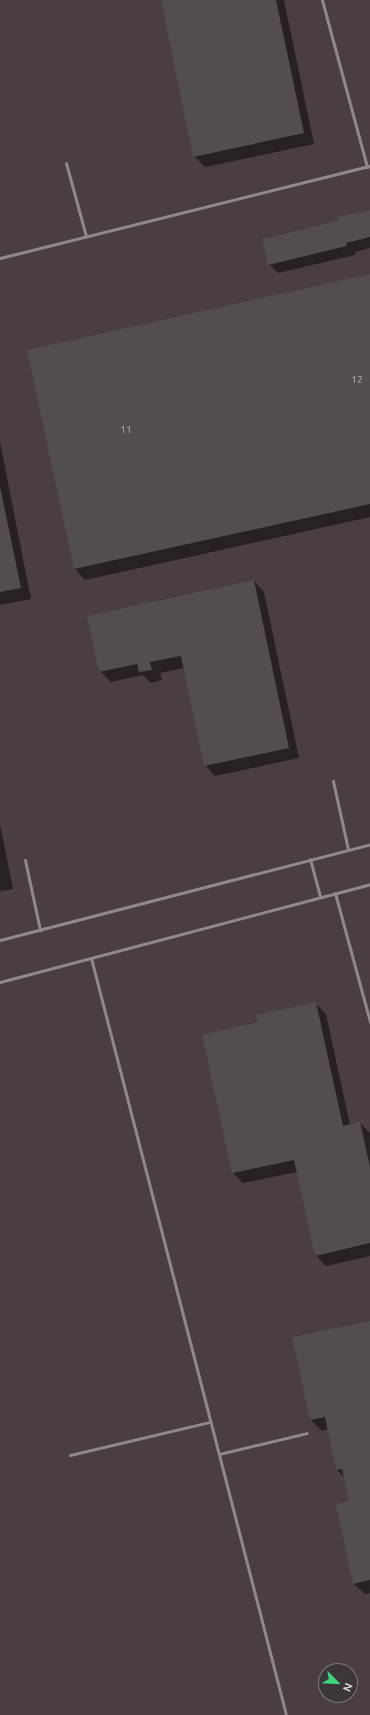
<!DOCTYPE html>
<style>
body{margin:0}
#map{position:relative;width:370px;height:1715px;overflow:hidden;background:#3b3637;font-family:Ubuntu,sans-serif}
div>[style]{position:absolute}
.built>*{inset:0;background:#4a3e41}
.shadow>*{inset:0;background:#0007}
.building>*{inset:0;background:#524d4e}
.service>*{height:3px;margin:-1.5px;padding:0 1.5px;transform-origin:1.5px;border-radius:1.5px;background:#8f898a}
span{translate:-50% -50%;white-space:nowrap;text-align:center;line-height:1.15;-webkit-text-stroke:3.5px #3b3637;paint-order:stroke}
.number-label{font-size:10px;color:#bab6b7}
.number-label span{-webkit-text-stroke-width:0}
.north{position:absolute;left:318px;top:1663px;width:40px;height:40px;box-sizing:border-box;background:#3b3637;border:1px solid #7c7778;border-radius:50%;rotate:114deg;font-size:11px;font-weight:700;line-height:16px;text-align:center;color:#ddd9da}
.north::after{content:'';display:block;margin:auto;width:14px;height:18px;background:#39d87f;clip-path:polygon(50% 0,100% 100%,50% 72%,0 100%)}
</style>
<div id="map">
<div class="built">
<i style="clip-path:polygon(evenodd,0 0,370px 0,370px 1715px,0 1715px,0 0,326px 1671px,350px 1671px,350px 1695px,326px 1695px,326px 1671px)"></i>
</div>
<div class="shadow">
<i style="clip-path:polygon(162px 0,284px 0,314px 144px,205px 167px,194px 156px)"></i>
<i style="clip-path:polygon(370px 211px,370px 248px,355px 252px,355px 255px,278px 273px,269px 264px)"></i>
<i style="clip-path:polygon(370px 275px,370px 517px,85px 580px,75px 569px,28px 350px)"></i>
<i style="clip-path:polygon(0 442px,31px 599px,0 605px)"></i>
<i style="clip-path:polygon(254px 581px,264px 592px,299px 758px,215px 776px,205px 765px,184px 668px,160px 673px,162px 680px,151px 683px,143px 675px,111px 682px,100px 671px)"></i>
<i style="clip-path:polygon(0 824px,13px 889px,0 891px)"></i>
<i style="clip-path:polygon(315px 1003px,326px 1014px,350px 1125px,360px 1123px,370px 1133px,370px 1256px,326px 1266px,316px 1255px,297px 1172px,243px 1183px,233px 1173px,259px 1023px)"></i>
<i style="clip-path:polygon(370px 1322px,370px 1593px,365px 1594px,354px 1584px,350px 1502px,345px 1478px,337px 1470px,328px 1429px,322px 1431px,311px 1420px,294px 1338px)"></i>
</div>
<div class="building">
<i style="clip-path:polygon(161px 0,276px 0,304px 133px,193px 157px)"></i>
<i style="clip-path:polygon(370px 210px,370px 237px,346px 243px,347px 246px,268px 265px,262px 239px,338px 221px,337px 217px)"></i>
<i style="clip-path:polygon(370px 274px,370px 504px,74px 569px,27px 350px)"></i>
<i style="clip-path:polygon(0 486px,21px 588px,0 592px)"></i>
<i style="clip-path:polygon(254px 580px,289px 748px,204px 766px,181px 656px,150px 662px,152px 670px,139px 672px,137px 664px,99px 672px,87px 616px)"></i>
<i style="clip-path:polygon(316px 1002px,343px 1126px,360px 1122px,370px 1167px,370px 1243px,315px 1256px,294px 1160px,232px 1173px,202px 1035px,258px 1022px,256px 1015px)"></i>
<i style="clip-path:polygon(370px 1321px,370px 1580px,353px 1584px,336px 1504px,349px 1501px,342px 1469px,336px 1470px,325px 1417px,310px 1420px,292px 1337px)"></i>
</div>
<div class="service">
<i style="left:322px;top:0;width:173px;rotate:74.9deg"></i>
<i style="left:66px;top:163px;width:76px;rotate:74.7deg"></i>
<i style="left:0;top:258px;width:381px;rotate:-14deg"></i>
<i style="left:333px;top:781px;width:70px;rotate:77.6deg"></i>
<i style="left:310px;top:859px;width:39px;rotate:75deg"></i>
<i style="left:25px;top:860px;width:72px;rotate:77.9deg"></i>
<i style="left:335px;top:893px;width:134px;rotate:74.8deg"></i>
<i style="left:0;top:940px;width:382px;rotate:-14.5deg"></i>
<i style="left:91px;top:958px;width:782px;rotate:75.55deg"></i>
<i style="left:0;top:982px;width:383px;rotate:-14.8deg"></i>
<i style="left:219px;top:1454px;width:90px;rotate:-13.4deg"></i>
<i style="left:70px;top:1455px;width:144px;rotate:-13.3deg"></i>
</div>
<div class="number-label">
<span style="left:357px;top:380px">12</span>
<span style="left:126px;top:430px">11</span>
</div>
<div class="north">N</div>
</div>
